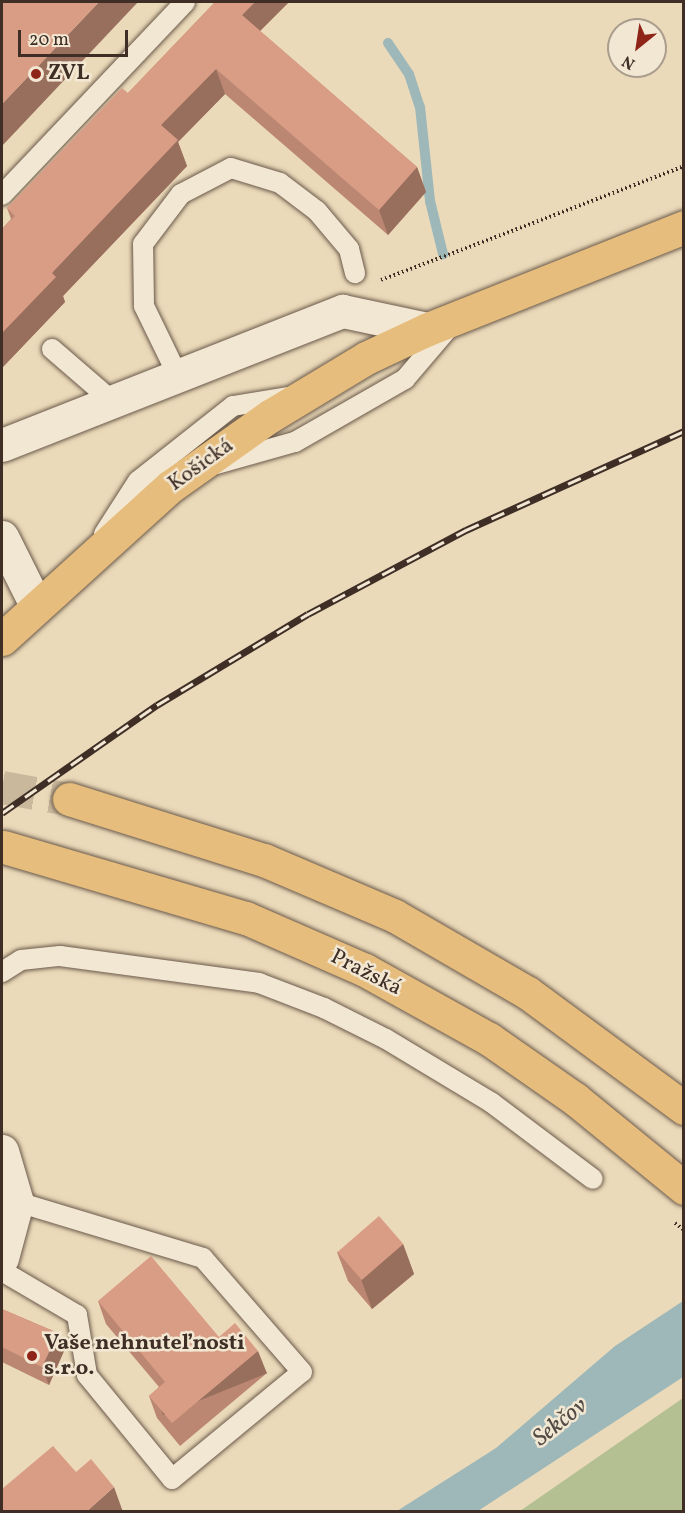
<!DOCTYPE html>
<meta charset="utf-8">
<style>
body{margin:0}
#map{position:relative;width:685px;height:1513px;overflow:hidden;background:#ebdab9;font-family:Vollkorn,serif}
div>[style]{position:absolute}
.green>*{inset:0;background:#b4c092}
.water>*{inset:0;background:#9eb8ba}
.stream>*{height:10px;margin:-5px;padding:0 5px;transform-origin:5px;border-radius:5px;background:#9eb8ba}
.primary-tunnel>*{height:33px;margin-top:-16.5px;transform-origin:0;background:repeating-linear-gradient(90deg,#c9b89c 0 33px,transparent 0 49px)}
.path>*{height:4px;margin-top:-2px;transform-origin:0;background:repeating-linear-gradient(90deg,#3f2e26 0 1.5px,transparent 0 4.5px)}
.roads{filter:drop-shadow(0 0 2px #6a594b) drop-shadow(0 0 2px #6a594b)}
.service>*{height:20px;margin:-10px;padding:0 10px;transform-origin:10px;border-radius:10px;background:#f2e7d2}
.minor>*{height:33px;margin:-16.5px;padding:0 16.5px;transform-origin:16.5px;border-radius:16.5px;background:#f2e7d2}
.primary>*{height:33px;margin:-16.5px;padding:0 16.5px;transform-origin:16.5px;border-radius:16.5px;background:#e6bd7c}
.rail>*{height:7px;margin-top:-3.5px;transform-origin:0;background:repeating-linear-gradient(90deg,#f2e7d2 0 14px,#3f2e26 0 28px);box-sizing:border-box;border-block:2px solid #3f2e26}
.wall>*{inset:0;background:#bb8772}
.shaded-wall>*{inset:0;background:#986e5d;transform-origin:0 0}
.building>*{inset:0;background:#d99d85;transform-origin:0 0}
.dots>*{width:16px;height:16px;translate:-50% -50%;box-sizing:border-box;border:3px solid #f2e7d2;border-radius:50%}
span{translate:-50% -50%;white-space:nowrap;text-align:center;line-height:1.15;-webkit-text-stroke:5px #f2e7d2;paint-order:stroke}
.poi-label{font-size:22px;color:#3f2e26;font-weight:700}
.left{translate:0 -50%;text-align:left}
.street-label{font-size:22px;color:#3f2e26}
.water-label{font-size:24px;color:#524a44;font-style:italic}
.frame{position:absolute;inset:0;border:3px solid #3f2e26;pointer-events:none}
.north{position:absolute;left:607px;top:18px;width:60px;height:60px;box-sizing:border-box;background:#f2e7d2;border:2px solid #aa9d8d;border-radius:50%;rotate:210deg;font-size:16px;font-weight:700;line-height:24px;text-align:center;color:#3f2e26}
.north::after{content:'';display:block;margin:auto;width:21px;height:27px;background:#8f2418;clip-path:polygon(50% 0,100% 100%,50% 72%,0 100%)}
.scale{position:absolute;left:18px;top:30px;width:110px;height:27px;box-sizing:border-box;border:3px solid #3f2e26;border-top:0;padding-left:8px;font-size:18px;line-height:21px;white-space:nowrap;color:#3f2e26;-webkit-text-stroke:4px #f2e7d2;paint-order:stroke}
</style>
<div id="map">
<div class="green">
<i style="clip-path:polygon(683px 1398px,683px 1511px,520px 1511px)"></i>
</div>
<div class="water">
<i style="clip-path:polygon(683px 1301px,683px 1377px,478px 1511px,397px 1511px,496px 1448px,615px 1346px)"></i>
</div>
<div class="stream">
<i style="left:388px;top:43px;width:37px;rotate:56deg"></i>
<i style="left:409px;top:74px;width:35px;rotate:72deg"></i>
<i style="left:420px;top:107px;width:95px;rotate:83.9deg"></i>
<i style="left:430px;top:201px;width:55px;rotate:76.2deg"></i>
</div>
<div class="primary-tunnel">
<i style="left:2px;top:787px;width:68px;rotate:10.2deg"></i>
</div>
<div class="path">
<i style="left:381px;top:280px;width:324px;rotate:-20.6deg"></i>
<i style="left:675px;top:1223px;width:11px;rotate:38deg"></i>
</div>
<div class="roads">
<div class="service">
<i style="left:2px;top:195px;width:266px;rotate:-46.5deg"></i>
<i style="left:52px;top:349px;width:78px;rotate:40.8deg"></i>
<i style="left:177px;top:374px;width:76px;rotate:-115.9deg"></i>
<i style="left:144px;top:306px;width:62px;rotate:-90.9deg"></i>
<i style="left:143px;top:244px;width:63px;rotate:-52.8deg"></i>
<i style="left:181px;top:194px;width:56px;rotate:-27.5deg"></i>
<i style="left:231px;top:168px;width:51px;rotate:17deg"></i>
<i style="left:280px;top:183px;width:46px;rotate:37.1deg"></i>
<i style="left:317px;top:211px;width:50px;rotate:49.9deg"></i>
<i style="left:349px;top:249px;width:25px;rotate:76deg"></i>
<i style="left:216px;top:464px;width:82px;rotate:-15.6deg"></i>
<i style="left:295px;top:442px;width:127px;rotate:-29.8deg"></i>
<i style="left:405px;top:379px;width:71px;rotate:-49.6deg"></i>
<i style="left:104px;top:534px;width:63px;rotate:-57.3deg"></i>
<i style="left:138px;top:481px;width:121px;rotate:-38.3deg"></i>
<i style="left:233px;top:406px;width:57px;rotate:-9.1deg"></i>
<i style="left:2px;top:972px;width:22px;rotate:-32deg"></i>
<i style="left:21px;top:960px;width:39px;rotate:-6deg"></i>
<i style="left:60px;top:956px;width:201px;rotate:7.7deg"></i>
<i style="left:259px;top:983px;width:70px;rotate:21deg"></i>
<i style="left:324px;top:1008px;width:69px;rotate:26.6deg"></i>
<i style="left:386px;top:1039px;width:124px;rotate:31.1deg"></i>
<i style="left:492px;top:1103px;width:126px;rotate:37deg"></i>
<i style="left:2px;top:1271px;width:87px;rotate:30.4deg"></i>
<i style="left:77px;top:1315px;width:61px;rotate:80.5deg"></i>
<i style="left:87px;top:1375px;width:134px;rotate:50.7deg"></i>
<i style="left:172px;top:1479px;width:168px;rotate:-39.5deg"></i>
<i style="left:302px;top:1372px;width:151px;rotate:-131deg"></i>
<i style="left:203px;top:1258px;width:194px;rotate:-163.2deg"></i>
</div>
<div class="minor">
<i style="left:2px;top:445px;width:366px;rotate:-21.5deg"></i>
<i style="left:343px;top:311px;width:87px;rotate:12deg"></i>
<i style="left:2px;top:537px;width:78px;rotate:63.4deg"></i>
<i style="left:2px;top:1151px;width:53px;rotate:73.6deg"></i>
<i style="left:17px;top:1202px;width:58px;rotate:105deg"></i>
</div>
<div class="primary">
<i style="left:2px;top:639px;width:228px;rotate:-42.2deg"></i>
<i style="left:171px;top:486px;width:121px;rotate:-35.3deg"></i>
<i style="left:270px;top:416px;width:112px;rotate:-31.1deg"></i>
<i style="left:366px;top:358px;width:68px;rotate:-25.1deg"></i>
<i style="left:428px;top:329px;width:276px;rotate:-21.7deg"></i>
<i style="left:69px;top:799px;width:204px;rotate:17.4deg"></i>
<i style="left:264px;top:860px;width:142px;rotate:23.1deg"></i>
<i style="left:395px;top:916px;width:154px;rotate:30.1deg"></i>
<i style="left:528px;top:993px;width:194px;rotate:36.4deg"></i>
<i style="left:4px;top:847px;width:252px;rotate:16.4deg"></i>
<i style="left:246px;top:918px;width:130px;rotate:23.6deg"></i>
<i style="left:365px;top:970px;width:142px;rotate:29.1deg"></i>
<i style="left:489px;top:1039px;width:105px;rotate:34.9deg"></i>
<i style="left:575px;top:1099px;width:141px;rotate:39.2deg"></i>
</div>
</div>
<div class="rail">
<i style="left:2px;top:813px;width:189px;rotate:-34.9deg"></i>
<i style="left:157px;top:705px;width:176px;rotate:-31.1deg"></i>
<i style="left:308px;top:614px;width:179px;rotate:-28deg"></i>
<i style="left:466px;top:530px;width:239px;rotate:-24.4deg"></i>
</div>
<div class="wall">
<i style="clip-path:polygon(215px 2px,289px 2px,260px 31px,417px 167px,426px 192px,388px 235px,225px 94px,178px 142px,187px 166px,63px 296px,65px 302px,2px 368px,2px 229px,11px 219px,7px 208px,128px 93px)"></i>
<i style="clip-path:polygon(403px 1244px,414px 1274px,372px 1309px,348px 1281px,337px 1252px)"></i>
<i style="clip-path:polygon(98px 1301px,219px 1337px,267px 1373px,180px 1446px,157px 1418px,149px 1396px,159px 1387px,106px 1324px)"></i>
<i style="clip-path:polygon(2px 1309px,58px 1333px,64px 1351px,49px 1385px,2px 1362px)"></i>
</div>
<div class="shaded-wall">
<i style="clip-path:polygon(99px 2px,138px 2px,2px 146px,2px 104px)"></i>
<i style="clip-path:polygon(255px 2px,289px 2px,251px 40px,242px 15px)"></i>
<i style="clip-path:polygon(216px 69px,225px 94px,178px 142px,187px 166px,63px 296px,65px 302px,2px 368px,2px 333px,52px 273px,161px 125px)"></i>
<i style="clip-path:polygon(417px 167px,426px 192px,388px 235px,379px 210px)"></i>
<i style="clip-path:polygon(403px 1244px,414px 1274px,372px 1309px,361px 1279px)"></i>
<i style="clip-path:polygon(58px 1333px,64px 1351px,49px 1385px,42px 1367px)"></i>
<i style="left:258px;top:1351px;width:24px;height:112px;rotate:68deg"></i>
<i style="clip-path:polygon(114px 1487px,123px 1512px,86px 1512px)"></i>
</div>
<div class="building">
<i style="clip-path:polygon(2px 2px,99px 2px,2px 104px)"></i>
<i style="clip-path:polygon(215px 2px,255px 2px,242px 15px,417px 167px,379px 210px,216px 69px,161px 125px,178px 140px,52px 273px,56px 277px,2px 333px,2px 229px,15px 216px,7px 208px,122px 88px,128px 93px)"></i>
<i style="left:379px;top:1216px;width:37px;height:55px;rotate:49deg"></i>
<i style="clip-path:polygon(151px 1256px,219px 1337px,235px 1323px,258px 1351px,172px 1423px,149px 1396px,165px 1382px,98px 1301px)"></i>
<i style="clip-path:polygon(2px 1309px,58px 1333px,42px 1367px,2px 1347px)"></i>
<i style="clip-path:polygon(53px 1446px,76px 1472px,91px 1459px,114px 1487px,86px 1512px,2px 1512px,2px 1489px)"></i>
</div>
<div class="dots">
<i style="left:36px;top:74px;background:#8f2418"></i>
<i style="left:32px;top:1356px;background:#8f2418"></i>
</div>
<div class="poi-label">
<span class="left" style="left:48px;top:74px">ZVL</span>
<span class="left" style="left:44px;top:1356px">Vaše nehnuteľnosti<br>s.r.o.</span>
</div>
<div class="street-label">
<span style="left:201px;top:465px;rotate:-36deg">Košická</span>
<span style="left:366px;top:973px;rotate:27deg">Pražská</span>
</div>
<div class="water-label">
<span style="left:561px;top:1423px;rotate:-39deg">Sekčov</span>
</div>
<div class="frame"></div>
<div class="north">N</div>
<div class="scale">20 m</div>
</div>
